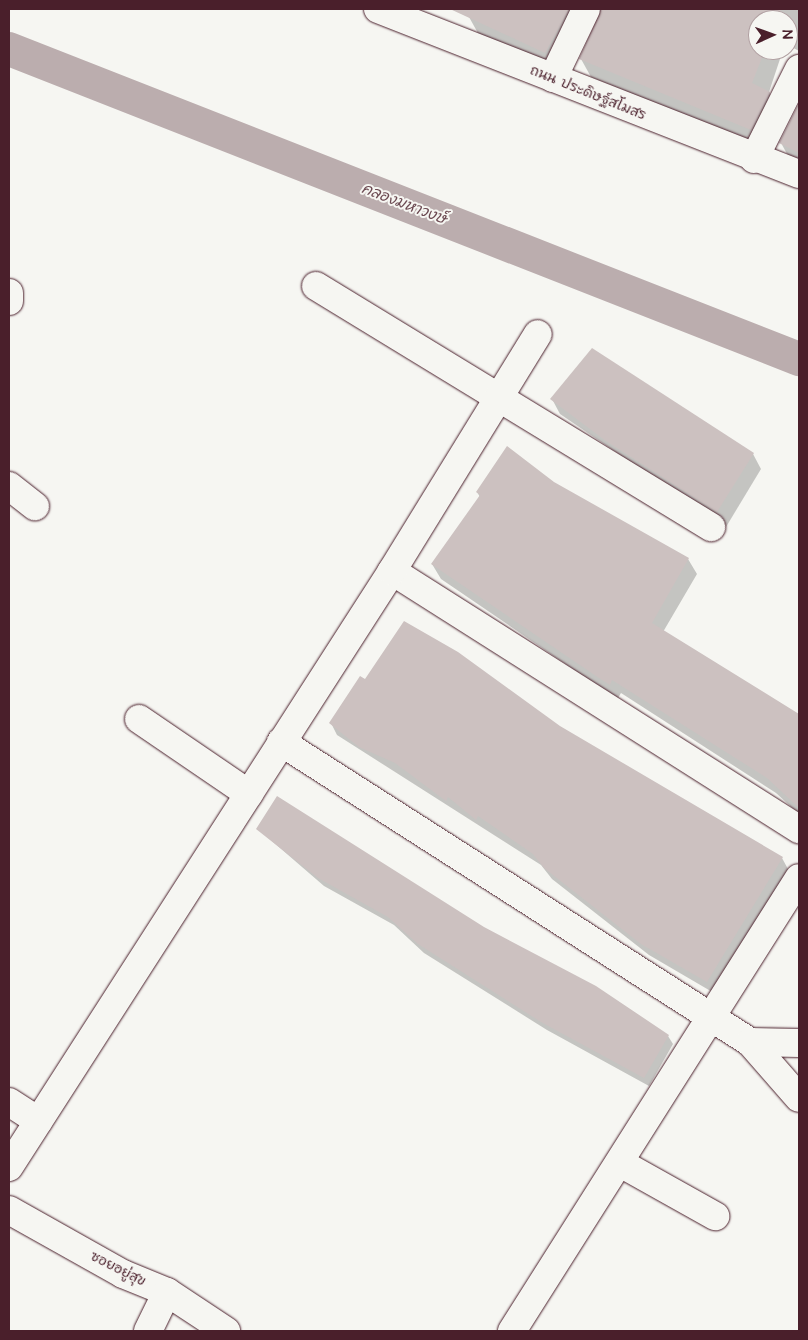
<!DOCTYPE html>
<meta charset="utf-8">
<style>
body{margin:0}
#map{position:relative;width:808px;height:1340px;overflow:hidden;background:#f6f6f2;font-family:"Architects Daughter","Playpen Sans Thai",sans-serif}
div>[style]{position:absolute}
.shadow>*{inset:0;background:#0003}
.canal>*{height:34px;margin:-17px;padding:0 17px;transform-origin:17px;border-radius:17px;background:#bbadae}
.building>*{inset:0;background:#ccc1c0}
.roads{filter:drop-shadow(0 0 1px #4a1f2b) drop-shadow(0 0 1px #4a1f2b)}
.minor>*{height:28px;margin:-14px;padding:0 14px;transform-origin:14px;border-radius:14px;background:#f6f6f2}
span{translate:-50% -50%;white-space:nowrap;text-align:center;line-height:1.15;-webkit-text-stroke:4px #f6f6f2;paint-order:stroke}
.street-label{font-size:14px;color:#4a1f2b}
.water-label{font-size:15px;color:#6c4a52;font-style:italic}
.frame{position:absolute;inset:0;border:10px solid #4a1f2b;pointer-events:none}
.north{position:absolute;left:748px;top:10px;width:50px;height:50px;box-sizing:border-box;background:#f6f6f2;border:1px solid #b1a0a2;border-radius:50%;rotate:88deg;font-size:14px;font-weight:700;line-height:20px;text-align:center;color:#4a1f2b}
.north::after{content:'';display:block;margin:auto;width:18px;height:22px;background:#4a1f2b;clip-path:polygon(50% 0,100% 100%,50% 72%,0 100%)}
</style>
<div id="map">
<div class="shadow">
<i style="clip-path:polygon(472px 9px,799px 9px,799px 51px,788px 45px,788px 20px,758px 20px,758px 50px,783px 50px,769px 92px,780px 110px,761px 147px,591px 77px,581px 59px,601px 12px,587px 14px,555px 70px,479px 35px,469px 17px)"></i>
<i style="clip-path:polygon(799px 107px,799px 165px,791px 161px,781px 143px)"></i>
<i style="clip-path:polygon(552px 399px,753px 454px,761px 469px,726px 527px,560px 414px)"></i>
<i style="clip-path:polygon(553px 483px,688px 559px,697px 574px,663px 632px,799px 718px,799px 814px,776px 793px,621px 693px,618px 698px,608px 693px,441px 579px,432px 564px,480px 497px,477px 492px)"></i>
<i style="clip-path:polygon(366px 681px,560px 727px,782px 858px,788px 869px,714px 993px,649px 955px,552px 879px,541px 865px,337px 735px,331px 723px)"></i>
<i style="clip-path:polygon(258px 829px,668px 1036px,673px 1044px,649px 1086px,547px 1030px,424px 953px,394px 925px,324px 886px)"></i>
</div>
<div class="canal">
<i style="left:9px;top:49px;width:849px;rotate:21.43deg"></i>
</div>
<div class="building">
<i style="clip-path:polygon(450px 9px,569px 9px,545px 53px)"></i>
<i style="clip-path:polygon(601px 9px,781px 9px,777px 20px,758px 20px,758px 50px,765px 50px,752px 83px,770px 92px,751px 130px,579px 59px)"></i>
<i style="clip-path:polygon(798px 105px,799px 106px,799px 153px,779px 143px)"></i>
<i style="clip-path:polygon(592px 348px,754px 453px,717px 512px,606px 441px,550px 399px)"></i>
<i style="clip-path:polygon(507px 446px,554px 482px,689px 558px,652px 623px,799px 714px,799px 808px,767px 778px,612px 680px,610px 685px,599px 678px,431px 564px,480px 495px,476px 492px)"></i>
<i style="clip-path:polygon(404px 621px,458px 652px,560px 726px,783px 857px,707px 982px,641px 944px,544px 868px,533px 854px,478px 816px,476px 820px,448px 797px,446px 801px,395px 763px,359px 747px,329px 723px,360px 676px,365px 679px)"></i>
<i style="clip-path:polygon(277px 796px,484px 927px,596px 986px,669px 1035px,644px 1078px,541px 1022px,418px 944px,388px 917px,318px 878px,256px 829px)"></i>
</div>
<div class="roads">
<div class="minor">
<i style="left:378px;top:9px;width:452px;rotate:21.4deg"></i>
<i style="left:553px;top:78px;width:76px;rotate:-64.4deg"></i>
<i style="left:754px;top:159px;width:101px;rotate:-63.4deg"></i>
<i style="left:316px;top:286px;width:463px;rotate:31.4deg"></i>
<i style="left:9px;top:293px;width:8px;rotate:90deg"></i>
<i style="left:9px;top:486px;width:33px;rotate:38deg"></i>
<i style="left:392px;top:571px;width:482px;rotate:32.4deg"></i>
<i style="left:139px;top:719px;width:133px;rotate:34.3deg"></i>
<i style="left:281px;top:742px;width:557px;rotate:32.61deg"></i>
<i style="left:750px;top:1042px;width:49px;rotate:1.2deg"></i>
<i style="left:750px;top:1042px;width:74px;rotate:48.8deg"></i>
<i style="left:9px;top:1102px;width:35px;rotate:33deg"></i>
<i style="left:622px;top:1164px;width:107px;rotate:29.2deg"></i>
<i style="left:9px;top:1167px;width:708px;rotate:-57.27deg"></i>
<i style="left:392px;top:571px;width:278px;rotate:-58.4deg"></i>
<i style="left:9px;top:1210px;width:131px;rotate:29.3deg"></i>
<i style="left:123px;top:1274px;width:48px;rotate:22.2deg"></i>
<i style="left:167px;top:1292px;width:71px;rotate:33.5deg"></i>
<i style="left:148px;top:1331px;width:43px;rotate:-64deg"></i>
<i style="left:512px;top:1331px;width:536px;rotate:-57.64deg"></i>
</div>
</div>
<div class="street-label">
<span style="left:588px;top:93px;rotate:22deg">ถนน ประดิษฐ์สโมสร</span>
<span style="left:118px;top:1269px;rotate:27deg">ซอยอยู่สุข</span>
</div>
<div class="water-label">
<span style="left:404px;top:204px;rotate:21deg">คลองมหาวงษ์</span>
</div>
<div class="frame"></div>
<div class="north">N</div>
</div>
